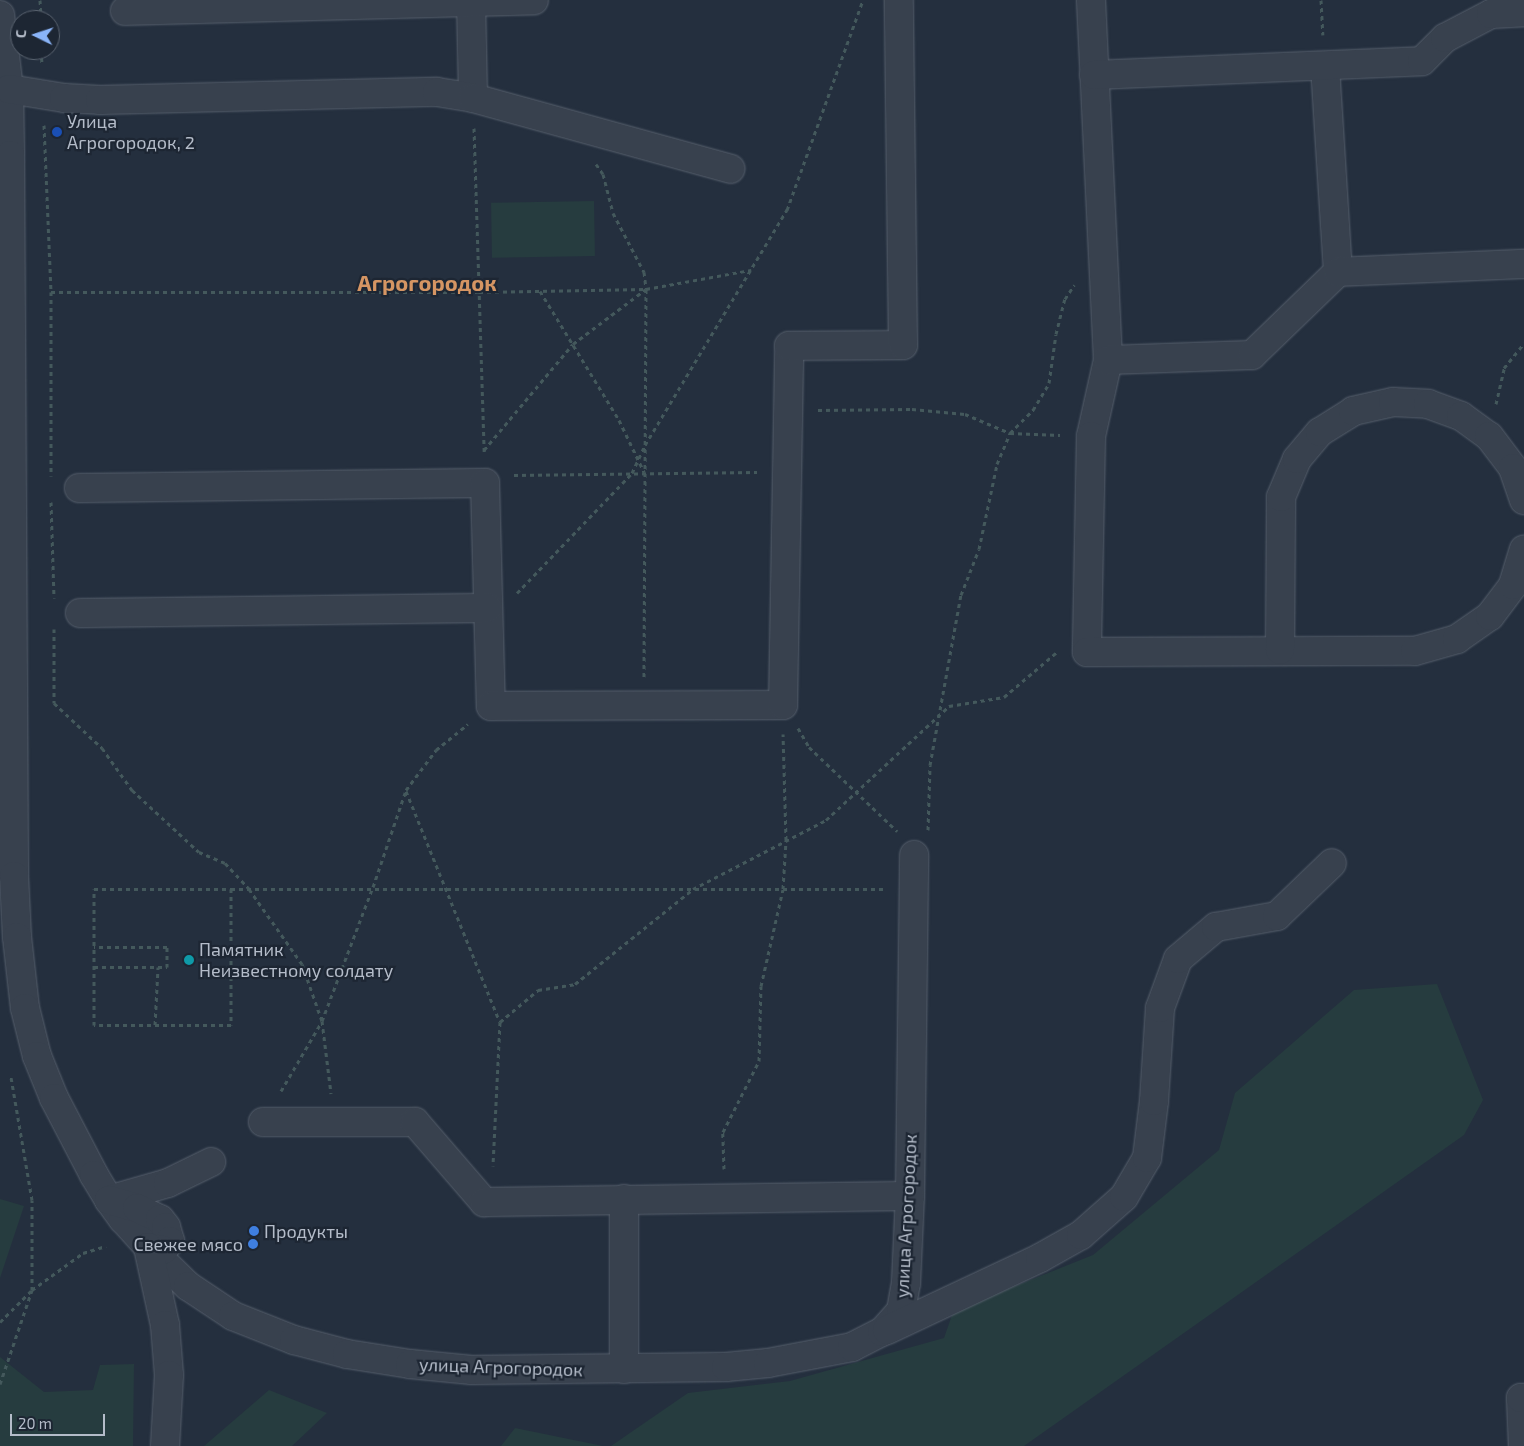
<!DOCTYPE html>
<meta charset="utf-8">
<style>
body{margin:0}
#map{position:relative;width:1524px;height:1446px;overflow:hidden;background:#242f3e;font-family:"Exo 2",sans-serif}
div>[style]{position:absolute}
.green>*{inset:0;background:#263c3f;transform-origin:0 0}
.path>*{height:3px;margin-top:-1.5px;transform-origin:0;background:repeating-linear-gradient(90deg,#44595c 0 4px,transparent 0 8px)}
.roads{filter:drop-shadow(0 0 1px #565f6c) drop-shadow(0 0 1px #565f6c)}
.minor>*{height:28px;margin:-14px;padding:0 14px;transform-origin:14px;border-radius:14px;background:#38414e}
.dots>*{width:14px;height:14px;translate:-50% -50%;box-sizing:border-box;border:2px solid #1d2633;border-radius:50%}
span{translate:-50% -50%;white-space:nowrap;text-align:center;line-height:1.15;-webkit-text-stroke:4.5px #1d2633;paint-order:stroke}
.poi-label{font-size:18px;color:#b4bcc9}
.left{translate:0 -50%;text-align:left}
.right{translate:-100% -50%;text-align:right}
.street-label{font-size:18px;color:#b4bcc9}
.district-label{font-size:22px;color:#d59563;font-weight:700}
.north{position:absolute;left:10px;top:10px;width:50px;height:50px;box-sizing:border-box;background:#1d2633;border:1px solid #59626f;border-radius:50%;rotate:274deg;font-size:14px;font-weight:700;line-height:20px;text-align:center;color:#b4bcc9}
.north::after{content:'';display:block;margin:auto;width:18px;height:22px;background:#8ab4f8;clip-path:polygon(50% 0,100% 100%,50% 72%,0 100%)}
.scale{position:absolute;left:10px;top:1414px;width:95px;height:22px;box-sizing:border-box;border:2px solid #b4bcc9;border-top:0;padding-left:6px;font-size:15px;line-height:18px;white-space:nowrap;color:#b4bcc9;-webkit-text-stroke:4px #1d2633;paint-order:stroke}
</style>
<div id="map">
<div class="green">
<i style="left:594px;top:201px;width:55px;height:103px;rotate:89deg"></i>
<i style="clip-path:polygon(1437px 984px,1483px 1100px,1464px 1135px,1024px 1446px,611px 1446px,688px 1393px,790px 1381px,944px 1338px,958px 1298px,993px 1295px,1093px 1255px,1219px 1150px,1235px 1093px,1354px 990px)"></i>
<i style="clip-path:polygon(0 1199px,24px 1206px,0 1278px)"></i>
<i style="clip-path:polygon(0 1357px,44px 1392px,93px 1390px,100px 1365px,134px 1364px,133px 1446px,0 1446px)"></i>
<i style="clip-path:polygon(269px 1390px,327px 1413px,292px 1446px,204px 1446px)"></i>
<i style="clip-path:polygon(515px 1428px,603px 1446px,501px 1446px)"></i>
</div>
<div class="path">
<i style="left:40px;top:0;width:20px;rotate:87deg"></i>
<i style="left:1321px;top:0;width:35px;rotate:87deg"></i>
<i style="left:41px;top:50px;width:13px;rotate:86deg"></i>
<i style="left:44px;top:125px;width:167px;rotate:87.6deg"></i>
<i style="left:51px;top:292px;width:184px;rotate:90deg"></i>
<i style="left:474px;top:128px;width:326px;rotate:88.2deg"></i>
<i style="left:596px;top:164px;width:12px;rotate:55deg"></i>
<i style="left:603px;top:174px;width:40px;rotate:75.6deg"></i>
<i style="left:613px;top:213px;width:67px;rotate:62.3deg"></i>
<i style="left:644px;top:272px;width:17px;rotate:83deg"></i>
<i style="left:646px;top:289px;width:388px;rotate:90.3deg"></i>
<i style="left:540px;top:291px;width:151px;rotate:58.5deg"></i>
<i style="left:619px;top:420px;width:58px;rotate:64.3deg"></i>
<i style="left:51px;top:292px;width:428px"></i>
<i style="left:479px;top:292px;width:167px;rotate:-1deg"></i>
<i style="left:1496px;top:404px;width:37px;rotate:-77deg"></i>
<i style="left:1504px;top:368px;width:32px;rotate:-51deg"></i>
<i style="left:818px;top:410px;width:94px;rotate:-0.6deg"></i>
<i style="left:912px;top:409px;width:53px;rotate:5.4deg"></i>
<i style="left:965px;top:414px;width:49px;rotate:22.9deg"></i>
<i style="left:1010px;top:433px;width:50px;rotate:2.3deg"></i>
<i style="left:484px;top:450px;width:138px;rotate:-50deg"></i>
<i style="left:573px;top:344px;width:91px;rotate:-37deg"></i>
<i style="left:646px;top:289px;width:107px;rotate:-10.3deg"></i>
<i style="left:514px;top:475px;width:243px;rotate:-0.7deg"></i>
<i style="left:51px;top:502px;width:96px;rotate:88.2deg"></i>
<i style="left:517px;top:593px;width:166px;rotate:-46.2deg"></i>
<i style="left:632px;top:473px;width:31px;rotate:-65deg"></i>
<i style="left:645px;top:445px;width:275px;rotate:-58.9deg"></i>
<i style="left:787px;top:210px;width:223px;rotate:-70.1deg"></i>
<i style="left:54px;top:629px;width:74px;rotate:90deg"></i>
<i style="left:54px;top:703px;width:66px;rotate:43.2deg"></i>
<i style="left:102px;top:748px;width:52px;rotate:54.5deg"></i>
<i style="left:132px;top:790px;width:91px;rotate:42.8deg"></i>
<i style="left:199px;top:852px;width:28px;rotate:23deg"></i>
<i style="left:225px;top:863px;width:35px;rotate:47deg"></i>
<i style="left:249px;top:889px;width:92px;rotate:54.8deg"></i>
<i style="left:302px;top:964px;width:60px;rotate:70.7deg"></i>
<i style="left:322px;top:1021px;width:73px;rotate:82.9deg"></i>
<i style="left:798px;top:728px;width:22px;rotate:60deg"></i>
<i style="left:809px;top:747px;width:122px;rotate:43.7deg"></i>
<i style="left:406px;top:791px;width:249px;rotate:67.9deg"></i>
<i style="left:500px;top:1022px;width:144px;rotate:92.8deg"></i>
<i style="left:928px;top:830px;width:65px;rotate:-88.2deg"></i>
<i style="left:930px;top:765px;width:173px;rotate:-79.7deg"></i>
<i style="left:961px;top:595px;width:49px;rotate:-68.6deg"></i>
<i style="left:979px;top:549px;width:87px;rotate:-78deg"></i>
<i style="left:997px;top:464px;width:34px;rotate:-67deg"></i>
<i style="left:1010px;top:433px;width:33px;rotate:-45deg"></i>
<i style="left:1033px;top:410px;width:31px;rotate:-59deg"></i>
<i style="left:1049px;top:383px;width:49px;rotate:-81.9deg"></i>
<i style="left:1056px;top:334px;width:36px;rotate:-76deg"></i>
<i style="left:1065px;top:299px;width:17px;rotate:-57deg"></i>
<i style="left:94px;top:889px;width:137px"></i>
<i style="left:231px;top:889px;width:136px;rotate:90deg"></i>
<i style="left:231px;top:1025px;width:137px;rotate:180deg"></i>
<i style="left:94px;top:1025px;width:136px;rotate:-90deg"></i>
<i style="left:231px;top:889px;width:654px"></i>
<i style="left:94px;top:967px;width:73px"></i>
<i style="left:167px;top:967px;width:20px;rotate:-90deg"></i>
<i style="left:167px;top:947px;width:73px;rotate:180deg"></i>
<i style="left:500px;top:1022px;width:50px;rotate:-40.1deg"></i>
<i style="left:538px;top:990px;width:37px;rotate:-9deg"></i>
<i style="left:575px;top:984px;width:151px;rotate:-38.8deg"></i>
<i style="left:693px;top:889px;width:150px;rotate:-27.4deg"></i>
<i style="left:826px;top:820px;width:168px;rotate:-42.8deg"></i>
<i style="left:949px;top:706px;width:56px;rotate:-9.3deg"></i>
<i style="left:1004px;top:697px;width:70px;rotate:-40.3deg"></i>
<i style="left:155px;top:1025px;width:58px;rotate:-87deg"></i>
<i style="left:281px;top:1091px;width:81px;rotate:-59.6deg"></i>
<i style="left:322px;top:1021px;width:143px;rotate:-69.2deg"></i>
<i style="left:373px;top:887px;width:102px;rotate:-71.2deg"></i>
<i style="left:406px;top:790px;width:50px;rotate:-53.1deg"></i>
<i style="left:436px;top:750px;width:41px;rotate:-39.1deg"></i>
<i style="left:724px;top:1169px;width:37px;rotate:-92deg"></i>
<i style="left:723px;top:1132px;width:80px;rotate:-63.1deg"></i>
<i style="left:759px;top:1061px;width:75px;rotate:-88.5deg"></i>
<i style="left:761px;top:986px;width:99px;rotate:-77.2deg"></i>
<i style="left:783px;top:889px;width:49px;rotate:-86.5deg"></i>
<i style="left:786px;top:840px;width:106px;rotate:-91.6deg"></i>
<i style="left:0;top:1322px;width:45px;rotate:-45deg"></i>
<i style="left:32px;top:1290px;width:63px;rotate:-36deg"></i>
<i style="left:83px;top:1253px;width:24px;rotate:-17deg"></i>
<i style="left:0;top:1384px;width:99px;rotate:-71.2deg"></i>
<i style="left:32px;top:1290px;width:90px;rotate:-90deg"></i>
<i style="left:32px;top:1200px;width:125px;rotate:-99.7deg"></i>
</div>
<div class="roads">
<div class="minor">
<i style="left:471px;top:0;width:98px;rotate:88.8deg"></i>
<i style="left:1091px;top:0;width:360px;rotate:87.3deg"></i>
<i style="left:1108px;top:360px;width:78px;rotate:102.6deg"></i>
<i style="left:1091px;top:436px;width:216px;rotate:91.1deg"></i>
<i style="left:1087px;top:652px;width:328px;rotate:-0.2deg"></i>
<i style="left:1415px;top:651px;width:44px;rotate:-15.9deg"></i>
<i style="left:1457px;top:639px;width:40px;rotate:-34.9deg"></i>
<i style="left:1490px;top:616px;width:39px;rotate:-53deg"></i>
<i style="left:1513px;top:585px;width:37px;rotate:-73deg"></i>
<i style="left:125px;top:11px;width:409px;rotate:-1.5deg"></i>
<i style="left:0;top:15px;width:75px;rotate:83.1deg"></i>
<i style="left:9px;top:89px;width:66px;rotate:89.1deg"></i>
<i style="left:10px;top:155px;width:721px;rotate:89.68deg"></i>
<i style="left:14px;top:876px;width:61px;rotate:87.2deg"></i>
<i style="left:17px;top:937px;width:71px;rotate:83.6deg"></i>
<i style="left:25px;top:1008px;width:49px;rotate:76deg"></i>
<i style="left:37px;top:1056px;width:45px;rotate:68deg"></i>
<i style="left:54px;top:1098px;width:87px;rotate:62.5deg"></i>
<i style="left:94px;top:1175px;width:29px;rotate:59deg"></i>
<i style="left:109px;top:1200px;width:24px;rotate:54deg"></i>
<i style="left:123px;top:1219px;width:38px;rotate:48deg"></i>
<i style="left:148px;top:1247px;width:56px;rotate:44.3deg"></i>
<i style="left:188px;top:1286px;width:54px;rotate:33.7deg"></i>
<i style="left:233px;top:1316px;width:66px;rotate:21.5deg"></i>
<i style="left:294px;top:1340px;width:55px;rotate:14.8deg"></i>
<i style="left:347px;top:1354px;width:64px;rotate:9deg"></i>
<i style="left:410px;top:1364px;width:62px;rotate:5.5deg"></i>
<i style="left:472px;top:1370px;width:254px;rotate:-0.7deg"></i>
<i style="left:726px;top:1367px;width:42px;rotate:-5.4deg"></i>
<i style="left:768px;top:1363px;width:86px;rotate:-10.8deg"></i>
<i style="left:852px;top:1347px;width:34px;rotate:-27deg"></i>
<i style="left:882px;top:1332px;width:28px;rotate:-48deg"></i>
<i style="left:901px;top:1311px;width:28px;rotate:-80deg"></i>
<i style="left:906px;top:1283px;width:87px;rotate:-87.4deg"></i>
<i style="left:910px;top:1196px;width:341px;rotate:-89.3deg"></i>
<i style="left:1325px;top:66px;width:206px;rotate:86.4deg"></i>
<i style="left:1094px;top:75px;width:328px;rotate:-2.4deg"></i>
<i style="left:1422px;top:61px;width:33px;rotate:-45deg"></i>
<i style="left:1445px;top:38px;width:52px;rotate:-27.6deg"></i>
<i style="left:1491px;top:14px;width:33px;rotate:-3deg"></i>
<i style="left:9px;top:89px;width:56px;rotate:9.3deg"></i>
<i style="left:64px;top:98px;width:36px;rotate:3deg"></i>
<i style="left:100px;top:100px;width:337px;rotate:-1.4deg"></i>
<i style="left:437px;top:92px;width:36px;rotate:9deg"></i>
<i style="left:473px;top:98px;width:267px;rotate:15.4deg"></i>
<i style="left:1108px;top:360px;width:144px;rotate:-2deg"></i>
<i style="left:1252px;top:355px;width:120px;rotate:-44deg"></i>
<i style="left:1338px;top:272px;width:186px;rotate:-2.5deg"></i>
<i style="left:79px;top:488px;width:406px;rotate:-0.7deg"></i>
<i style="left:485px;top:483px;width:223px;rotate:88.5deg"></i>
<i style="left:491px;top:706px;width:292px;rotate:-0.2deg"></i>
<i style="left:783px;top:705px;width:359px;rotate:-89deg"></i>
<i style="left:789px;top:346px;width:114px;rotate:-0.5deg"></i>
<i style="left:903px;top:345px;width:345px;rotate:-90.7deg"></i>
<i style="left:80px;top:613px;width:408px;rotate:-0.7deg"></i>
<i style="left:1280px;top:650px;width:153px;rotate:-89.6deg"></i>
<i style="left:1281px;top:497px;width:41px;rotate:-67.2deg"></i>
<i style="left:1297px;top:459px;width:35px;rotate:-50deg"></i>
<i style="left:1320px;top:432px;width:39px;rotate:-32deg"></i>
<i style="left:1353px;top:411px;width:41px;rotate:-12.7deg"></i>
<i style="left:1393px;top:402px;width:35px;rotate:3deg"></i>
<i style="left:1428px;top:404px;width:35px;rotate:20deg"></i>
<i style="left:1461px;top:416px;width:34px;rotate:36deg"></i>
<i style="left:1489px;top:436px;width:40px;rotate:53deg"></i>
<i style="left:1513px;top:468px;width:34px;rotate:71deg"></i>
<i style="left:263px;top:1122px;width:152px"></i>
<i style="left:415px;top:1122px;width:106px;rotate:49.2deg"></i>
<i style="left:484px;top:1202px;width:426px;rotate:-0.8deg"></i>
<i style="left:624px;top:1199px;width:170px;rotate:90deg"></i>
<i style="left:109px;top:1200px;width:61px;rotate:-16.1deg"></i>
<i style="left:168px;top:1183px;width:48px;rotate:-26deg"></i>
<i style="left:109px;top:1200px;width:29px;rotate:16deg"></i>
<i style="left:137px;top:1208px;width:25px;rotate:26deg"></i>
<i style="left:160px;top:1219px;width:10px;rotate:53deg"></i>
<i style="left:166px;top:1227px;width:15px;rotate:74deg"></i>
<i style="left:170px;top:1241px;width:11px;rotate:128deg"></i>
<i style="left:163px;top:1250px;width:15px;rotate:-169deg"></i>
<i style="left:148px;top:1247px;width:80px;rotate:77.7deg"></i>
<i style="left:165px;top:1325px;width:50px;rotate:85.4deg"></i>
<i style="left:169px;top:1375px;width:71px;rotate:93.2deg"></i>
<i style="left:887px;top:1330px;width:169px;rotate:-25.2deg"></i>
<i style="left:1040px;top:1258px;width:47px;rotate:-29.3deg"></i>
<i style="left:1081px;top:1235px;width:57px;rotate:-41.5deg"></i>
<i style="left:1124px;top:1197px;width:45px;rotate:-59.5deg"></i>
<i style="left:1147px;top:1158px;width:57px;rotate:-83deg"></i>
<i style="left:1154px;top:1101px;width:93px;rotate:-86.3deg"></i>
<i style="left:1160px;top:1008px;width:52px;rotate:-69.8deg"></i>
<i style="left:1178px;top:959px;width:50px;rotate:-40.1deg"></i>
<i style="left:1216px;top:927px;width:62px;rotate:-10.2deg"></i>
<i style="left:1277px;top:916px;width:76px;rotate:-43.9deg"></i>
<i style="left:1523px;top:1446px;width:48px;rotate:-92.4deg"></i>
<i style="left:1521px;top:1398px;width:3px"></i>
</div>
</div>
<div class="dots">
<i style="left:57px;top:132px;background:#1a4fb4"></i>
<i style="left:189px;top:960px;background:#0f9aa8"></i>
<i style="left:254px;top:1231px;background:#3f7fe0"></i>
<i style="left:253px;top:1244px;background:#3f7fe0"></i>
</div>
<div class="poi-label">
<span class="left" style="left:67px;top:132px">Улица<br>Агрогородок, 2</span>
<span class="left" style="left:199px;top:960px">Памятник<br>Неизвестному солдату</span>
<span class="left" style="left:264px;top:1231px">Продукты</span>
<span class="right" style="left:243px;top:1244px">Свежее мясо</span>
</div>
<div class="street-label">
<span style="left:906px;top:1216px;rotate:-87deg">улица Агрогородок</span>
<span style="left:501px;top:1367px;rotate:2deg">улица Агрогородок</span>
</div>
<div class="district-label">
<span style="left:427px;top:283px">Агрогородок</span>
</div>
<div class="north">С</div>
<div class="scale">20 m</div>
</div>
